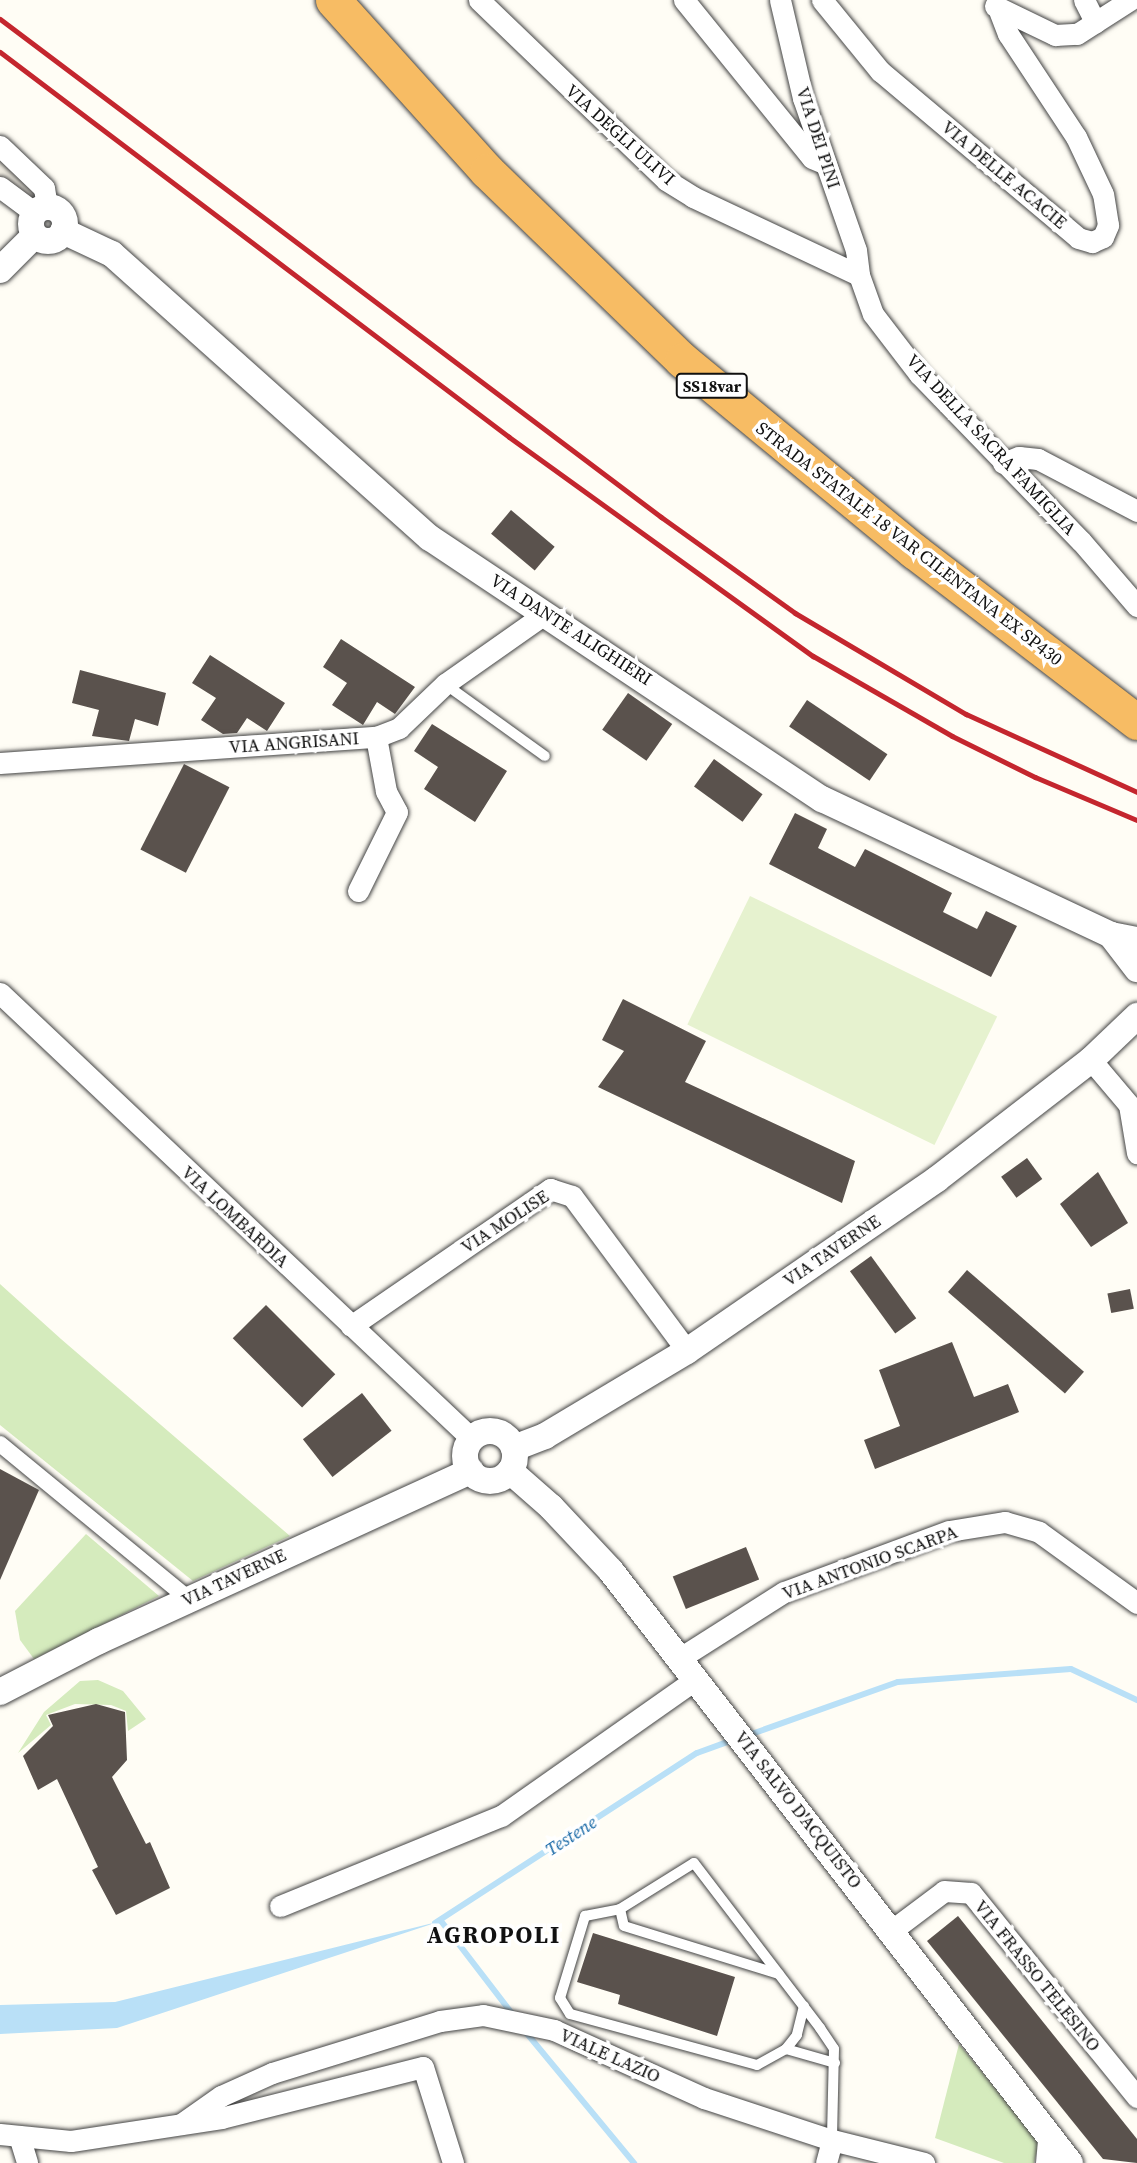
<!DOCTYPE html>
<style>
body{margin:0}
#map{position:relative;width:1137px;height:2163px;overflow:hidden;background:#fffdf5;font-family:"Source Serif 4",serif}
div>[style]{position:absolute}
.green>*{inset:0;background:#d5ebbd}
.pitch>*{inset:0;background:#e6f2cf;transform-origin:0 0}
.plaza>*{inset:0;background:#f1ede2}
.water>*{inset:0;background:#b9e0f7}
.stream>*{height:6px;margin:-3px;padding:0 3px;transform-origin:3px;border-radius:3px;background:#b9e0f7}
.building>*{inset:0;background:#5a524d;transform-origin:0 0}
.roads{filter:drop-shadow(0 0 2px #444) drop-shadow(0 0 2px #444)}
.service>*{height:10px;margin:-5px;padding:0 5px;transform-origin:5px;border-radius:5px;background:#fff}
.pedestrian>*{height:16px;margin:-8px;padding:0 8px;transform-origin:8px;border-radius:8px;background:#fff}
.minor>*{height:21px;margin:-10.5px;padding:0 10.5px;transform-origin:10.5px;border-radius:10.5px;background:#fff}
.tertiary>*{height:26px;margin:-13px;padding:0 13px;transform-origin:13px;border-radius:13px;background:#fff}
.tertiary>.ring{margin:-13px;padding:0;box-sizing:content-box;background:none;border:26px solid #fff;border-radius:50%}
.trunk>*{height:35px;margin:-17.5px;padding:0 17.5px;transform-origin:17.5px;border-radius:17.5px;background:#f7bc64}
.rail>*{height:5px;margin:-2.5px;padding:0 2.5px;transform-origin:2.5px;border-radius:2.5px;background:#c4262e}
span{translate:-50% -50%;white-space:nowrap;text-align:center;line-height:1.15;-webkit-text-stroke:7px #fff;paint-order:stroke}
.shield-label span{padding:2px 5px;background:#fff;border:2px solid;border-radius:5px;-webkit-text-stroke-width:0}
.shield-label{font-size:16px;color:#111;font-weight:700}
.street-label{font-size:18px;color:#111}
.water-label{font-size:19px;color:#1768a6;font-style:italic}
.district-label{font-size:24px;color:#111;font-weight:700;letter-spacing:2px}
</style>
<div id="map">
<div class="green">
<i style="clip-path:polygon(0 1284px,61px 1339px,290px 1536px,193px 1581px,0 1425px)"></i>
<i style="clip-path:polygon(86px 1534px,159px 1596px,34px 1659px,20px 1640px,15px 1611px)"></i>
<i style="clip-path:polygon(98px 1680px,123px 1691px,146px 1719px,128px 1731px,126px 1711px,111px 1705px,75px 1704px,46px 1715px,51px 1725px,18px 1753px,44px 1712px,80px 1681px)"></i>
<i style="clip-path:polygon(959px 2044px,1039px 2142px,1034px 2163px,1004px 2163px,935px 2138px)"></i>
</div>
<div class="pitch">
<i style="left:750px;top:896px;width:275px;height:143px;rotate:26deg"></i>
</div>
<div class="plaza">
<i style="clip-path:polygon(0 154px,36px 186px,36px 205px,0 179px)"></i>
</div>
<div class="water">
<i style="clip-path:polygon(441px 1921px,117px 2028px,0 2034px,0 2005px,115px 2002px)"></i>
</div>
<div class="stream">
<i style="left:746px;top:1736px;width:161px;rotate:-19.6deg"></i>
<i style="left:898px;top:1682px;width:173px;rotate:-4.3deg"></i>
<i style="left:1071px;top:1669px;width:73px;rotate:25.2deg"></i>
<i style="left:441px;top:1921px;width:118px;rotate:52.5deg"></i>
<i style="left:435px;top:1923px;width:312px;rotate:-33deg"></i>
<i style="left:697px;top:1753px;width:37px;rotate:-20deg"></i>
<i style="left:524px;top:2030px;width:173px;rotate:50.4deg"></i>
</div>
<div class="building">
<i style="left:511px;top:510px;width:57px;height:31px;rotate:40deg"></i>
<i style="clip-path:polygon(341px 639px,415px 687px,395px 714px,377px 702px,363px 725px,332px 705px,347px 683px,323px 667px)"></i>
<i style="clip-path:polygon(210px 655px,285px 703px,267px 731px,247px 718px,237px 733px,223px 734px,201px 720px,216px 698px,192px 683px)"></i>
<i style="clip-path:polygon(80px 670px,166px 693px,158px 726px,135px 719px,129px 741px,92px 736px,99px 710px,72px 703px)"></i>
<i style="left:628px;top:693px;width:54px;height:45px;rotate:35deg"></i>
<i style="left:807px;top:700px;width:97px;height:32px;rotate:34deg"></i>
<i style="clip-path:polygon(432px 724px,507px 771px,475px 822px,424px 789px,438px 767px,414px 751px)"></i>
<i style="left:714px;top:759px;width:60px;height:34px;rotate:36deg"></i>
<i style="left:184px;top:764px;width:51px;height:96px;rotate:27deg"></i>
<i style="clip-path:polygon(795px 813px,827px 829px,818px 848px,855px 867px,865px 849px,897px 865px,952px 893px,943px 912px,977px 929px,986px 911px,1017px 926px,991px 977px,769px 864px)"></i>
<i style="clip-path:polygon(623px 999px,706px 1041px,685px 1082px,855px 1161px,842px 1203px,598px 1087px,624px 1051px,602px 1040px)"></i>
<i style="left:1027px;top:1158px;width:26px;height:32px;rotate:54deg"></i>
<i style="clip-path:polygon(1098px 1172px,1128px 1223px,1091px 1247px,1060px 1204px)"></i>
<i style="left:871px;top:1256px;width:77px;height:26px;rotate:54deg"></i>
<i style="left:967px;top:1270px;width:155px;height:29px;rotate:41deg"></i>
<i style="left:1130px;top:1289px;width:20px;height:23px;rotate:79deg"></i>
<i style="left:266px;top:1305px;width:98px;height:47px;rotate:45deg"></i>
<i style="clip-path:polygon(952px 1342px,974px 1397px,1008px 1384px,1019px 1412px,875px 1469px,864px 1440px,900px 1426px,879px 1370px)"></i>
<i style="left:362px;top:1393px;width:48px;height:75px;rotate:52deg"></i>
<i style="clip-path:polygon(0 1469px,39px 1490px,0 1580px)"></i>
<i style="left:746px;top:1547px;width:35px;height:79px;rotate:68deg"></i>
<i style="clip-path:polygon(96px 1704px,125px 1712px,127px 1760px,112px 1777px,146px 1844px,150px 1842px,170px 1888px,116px 1915px,92px 1870px,98px 1867px,57px 1779px,38px 1790px,23px 1756px,53px 1726px,48px 1715px)"></i>
<i style="clip-path:polygon(958px 1916px,1137px 2139px,1137px 2163px,1103px 2159px,927px 1941px)"></i>
<i style="clip-path:polygon(593px 1933px,735px 1977px,717px 2036px,618px 2004px,620px 1995px,577px 1982px)"></i>
</div>
<div class="roads">
<div class="service">
<i style="left:445px;top:684px;width:123px;rotate:35.8deg"></i>
<i style="left:620px;top:1909px;width:17px;rotate:77deg"></i>
<i style="left:624px;top:1926px;width:162px;rotate:17.2deg"></i>
<i style="left:804px;top:2006px;width:30px;rotate:104deg"></i>
<i style="left:797px;top:2035px;width:18px;rotate:128deg"></i>
<i style="left:786px;top:2049px;width:33px;rotate:151deg"></i>
<i style="left:757px;top:2065px;width:194px;rotate:-164.7deg"></i>
<i style="left:570px;top:2014px;width:19px;rotate:-122deg"></i>
<i style="left:560px;top:1998px;width:86px;rotate:-73deg"></i>
<i style="left:585px;top:1916px;width:36px;rotate:-11deg"></i>
<i style="left:620px;top:1909px;width:87px;rotate:-31.9deg"></i>
<i style="left:694px;top:1863px;width:208px;rotate:52.6deg"></i>
<i style="left:820px;top:2028px;width:25px;rotate:56deg"></i>
<i style="left:834px;top:2049px;width:91px;rotate:91.3deg"></i>
<i style="left:786px;top:2049px;width:51px;rotate:15.9deg"></i>
</div>
<div class="pedestrian">
<i style="left:0;top:1444px;width:244px;rotate:39.4deg"></i>
</div>
<div class="minor">
<i style="left:479px;top:0;width:260px;rotate:43.9deg"></i>
<i style="left:666px;top:180px;width:32px;rotate:32deg"></i>
<i style="left:693px;top:197px;width:183px;rotate:25.2deg"></i>
<i style="left:684px;top:0;width:203px;rotate:51deg"></i>
<i style="left:812px;top:158px;width:15px;rotate:23deg"></i>
<i style="left:780px;top:0;width:101px;rotate:76.8deg"></i>
<i style="left:803px;top:98px;width:161px;rotate:70.8deg"></i>
<i style="left:856px;top:250px;width:25px;rotate:83deg"></i>
<i style="left:859px;top:275px;width:41px;rotate:70.3deg"></i>
<i style="left:873px;top:314px;width:76px;rotate:52.5deg"></i>
<i style="left:919px;top:374px;width:233px;rotate:45.9deg"></i>
<i style="left:1081px;top:541px;width:86px;rotate:49.3deg"></i>
<i style="left:822px;top:0;width:92px;rotate:50.8deg"></i>
<i style="left:880px;top:71px;width:259px;rotate:40.1deg"></i>
<i style="left:1078px;top:238px;width:15px;rotate:16deg"></i>
<i style="left:1092px;top:242px;width:12px;rotate:-24deg"></i>
<i style="left:1103px;top:237px;width:13px;rotate:-67deg"></i>
<i style="left:1108px;top:225px;width:31px;rotate:-99deg"></i>
<i style="left:1103px;top:194px;width:63px;rotate:-115.3deg"></i>
<i style="left:1076px;top:137px;width:123px;rotate:-123.4deg"></i>
<i style="left:1008px;top:34px;width:26px;rotate:-111deg"></i>
<i style="left:1084px;top:0;width:25px;rotate:63deg"></i>
<i style="left:995px;top:6px;width:67px;rotate:25.8deg"></i>
<i style="left:1055px;top:35px;width:22px;rotate:-3deg"></i>
<i style="left:1077px;top:34px;width:63px;rotate:-32.7deg"></i>
<i style="left:0;top:146px;width:61px;rotate:43.7deg"></i>
<i style="left:44px;top:188px;width:19px;rotate:81deg"></i>
<i style="left:0;top:187px;width:44px;rotate:36.6deg"></i>
<i style="left:1003px;top:463px;width:17px;rotate:-21deg"></i>
<i style="left:1019px;top:457px;width:19px;rotate:6deg"></i>
<i style="left:1038px;top:459px;width:112px;rotate:27.7deg"></i>
<i style="left:0;top:763px;width:377px;rotate:-4deg"></i>
<i style="left:376px;top:737px;width:25px;rotate:-21deg"></i>
<i style="left:399px;top:728px;width:64px;rotate:-43.7deg"></i>
<i style="left:445px;top:684px;width:123px;rotate:-35.1deg"></i>
<i style="left:358px;top:891px;width:88px;rotate:-63.7deg"></i>
<i style="left:397px;top:812px;width:24px;rotate:-118deg"></i>
<i style="left:386px;top:791px;width:55px;rotate:-100.5deg"></i>
<i style="left:0;top:993px;width:649px;rotate:43.38deg"></i>
<i style="left:1091px;top:1060px;width:59px;rotate:49.8deg"></i>
<i style="left:1129px;top:1105px;width:49px;rotate:80.5deg"></i>
<i style="left:351px;top:1326px;width:242px;rotate:-34.5deg"></i>
<i style="left:550px;top:1189px;width:23px;rotate:18deg"></i>
<i style="left:572px;top:1196px;width:193px;rotate:53.4deg"></i>
<i style="left:680px;top:1658px;width:123px;rotate:-32.4deg"></i>
<i style="left:784px;top:1592px;width:176px;rotate:-20.3deg"></i>
<i style="left:949px;top:1531px;width:57px;rotate:-9.1deg"></i>
<i style="left:1005px;top:1522px;width:35px;rotate:16deg"></i>
<i style="left:1039px;top:1532px;width:121px;rotate:35.9deg"></i>
<i style="left:280px;top:1906px;width:239px;rotate:-22.2deg"></i>
<i style="left:501px;top:1816px;width:238px;rotate:-35.1deg"></i>
<i style="left:891px;top:1931px;width:66px;rotate:-37deg"></i>
<i style="left:944px;top:1891px;width:27px;rotate:4deg"></i>
<i style="left:971px;top:1893px;width:263px;rotate:50.9deg"></i>
<i style="left:181px;top:2124px;width:49px;rotate:-35deg"></i>
<i style="left:221px;top:2096px;width:56px;rotate:-24.3deg"></i>
<i style="left:272px;top:2073px;width:176px;rotate:-17.2deg"></i>
<i style="left:440px;top:2021px;width:43px;rotate:-7.9deg"></i>
<i style="left:483px;top:2015px;width:73px;rotate:11.9deg"></i>
<i style="left:554px;top:2030px;width:165px;rotate:24.4deg"></i>
<i style="left:704px;top:2098px;width:135px;rotate:18.2deg"></i>
<i style="left:832px;top:2140px;width:95px;rotate:14deg"></i>
<i style="left:0;top:2134px;width:71px;rotate:5.6deg"></i>
<i style="left:71px;top:2141px;width:152px;rotate:-8.7deg"></i>
<i style="left:221px;top:2118px;width:208px;rotate:-14.2deg"></i>
<i style="left:423px;top:2067px;width:101px;rotate:72.6deg"></i>
<i style="left:19px;top:2136px;width:28px;rotate:73deg"></i>
<i style="left:826px;top:2163px;width:24px;rotate:-75deg"></i>
<i style="left:1046px;top:2163px;width:22px;rotate:-85deg"></i>
</div>
<div class="tertiary">
<i class="ring" style="left:31px;top:207px;width:8px;height:8px"></i>
<i style="left:63px;top:231px;width:54px;rotate:25.1deg"></i>
<i style="left:112px;top:254px;width:426px;rotate:41.8deg"></i>
<i style="left:430px;top:538px;width:471px;rotate:33.7deg"></i>
<i style="left:822px;top:799px;width:319px;rotate:25.2deg"></i>
<i style="left:1111px;top:935px;width:26px;rotate:11deg"></i>
<i style="left:0;top:270px;width:49px;rotate:-45deg"></i>
<i style="left:1111px;top:935px;width:43px;rotate:52.6deg"></i>
<i class="ring" style="left:465px;top:1431px;width:24px;height:24px"></i>
<i style="left:514px;top:1448px;width:33px;rotate:-21deg"></i>
<i style="left:545px;top:1436px;width:165px;rotate:-30.9deg"></i>
<i style="left:687px;top:1351px;width:303px;rotate:-34.5deg"></i>
<i style="left:937px;top:1179px;width:195px;rotate:-37.7deg"></i>
<i style="left:1091px;top:1060px;width:64px;rotate:-43.7deg"></i>
<i style="left:510px;top:1471px;width:55px;rotate:41.3deg"></i>
<i style="left:551px;top:1507px;width:88px;rotate:46.8deg"></i>
<i style="left:611px;top:1571px;width:749px;rotate:52.21deg"></i>
<i style="left:0;top:1692px;width:111px;rotate:-27.3deg"></i>
<i style="left:99px;top:1641px;width:409px;rotate:-24.6deg"></i>
</div>
<div class="trunk">
<i style="left:333px;top:0;width:230px;rotate:48deg"></i>
<i style="left:487px;top:171px;width:272px;rotate:44.1deg"></i>
<i style="left:682px;top:360px;width:301px;rotate:39.5deg"></i>
<i style="left:914px;top:551px;width:281px;rotate:37.5deg"></i>
</div>
</div>
<div class="rail">
<i style="left:0;top:19px;width:828px;rotate:36.99deg"></i>
<i style="left:661px;top:517px;width:165px;rotate:35.6deg"></i>
<i style="left:795px;top:613px;width:199px;rotate:30.6deg"></i>
<i style="left:966px;top:714px;width:188px;rotate:24.5deg"></i>
<i style="left:0;top:52px;width:638px;rotate:37.1deg"></i>
<i style="left:509px;top:437px;width:375px;rotate:35.8deg"></i>
<i style="left:813px;top:656px;width:160px;rotate:29.9deg"></i>
<i style="left:952px;top:736px;width:93px;rotate:26.3deg"></i>
<i style="left:1035px;top:777px;width:111px;rotate:22.9deg"></i>
</div>
<div class="shield-label">
<span style="left:712px;top:386px">SS18var</span>
</div>
<div class="street-label">
<span style="left:620px;top:135px;rotate:42deg">VIA DEGLI ULIVI</span>
<span style="left:818px;top:138px;rotate:72deg">VIA DEI PINI</span>
<span style="left:1004px;top:175px;rotate:40deg">VIA DELLE ACACIE</span>
<span style="left:991px;top:445px;rotate:47deg">VIA DELLA SACRA FAMIGLIA</span>
<span style="left:909px;top:544px;rotate:38deg">STRADA STATALE 18 VAR CILENTANA EX SP430</span>
<span style="left:571px;top:630px;rotate:33deg">VIA DANTE ALIGHIERI</span>
<span style="left:294px;top:743px;rotate:-4deg">VIA ANGRISANI</span>
<span style="left:235px;top:1217px;rotate:43deg">VIA LOMBARDIA</span>
<span style="left:505px;top:1222px;rotate:-33deg">VIA MOLISE</span>
<span style="left:832px;top:1251px;rotate:-34deg">VIA TAVERNE</span>
<span style="left:870px;top:1563px;rotate:-20deg">VIA ANTONIO SCARPA</span>
<span style="left:234px;top:1578px;rotate:-25deg">VIA TAVERNE</span>
<span style="left:798px;top:1810px;rotate:52deg">VIA SALVO D'ACQUISTO</span>
<span style="left:1037px;top:1976px;rotate:51deg">VIA FRASSO TELESINO</span>
<span style="left:610px;top:2056px;rotate:24deg">VIALE LAZIO</span>
</div>
<div class="water-label">
<span style="left:571px;top:1836px;rotate:-33deg">Testene</span>
</div>
<div class="district-label">
<span style="left:494px;top:1935px">AGROPOLI</span>
</div>
</div>
